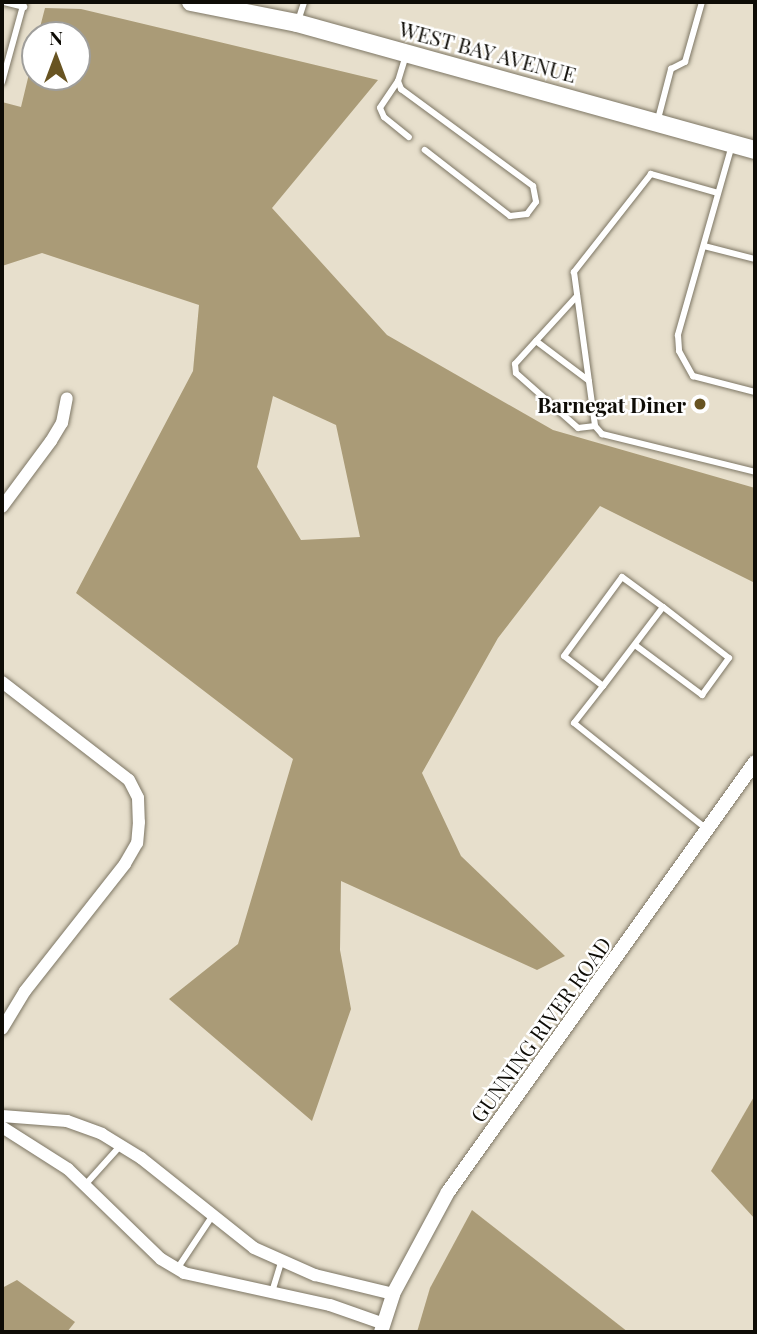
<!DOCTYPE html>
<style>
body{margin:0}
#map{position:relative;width:757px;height:1334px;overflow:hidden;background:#e7dfcc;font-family:"Playfair Display",serif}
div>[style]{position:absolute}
.forest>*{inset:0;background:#aa9b77}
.roads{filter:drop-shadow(0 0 2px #7d7664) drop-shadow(0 0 2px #7d7664)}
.service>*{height:6px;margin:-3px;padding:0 3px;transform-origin:3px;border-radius:3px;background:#fff}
.minor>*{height:12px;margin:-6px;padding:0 6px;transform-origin:6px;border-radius:6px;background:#fff}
.tertiary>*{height:14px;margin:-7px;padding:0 7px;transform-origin:7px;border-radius:7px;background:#fff}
.primary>*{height:18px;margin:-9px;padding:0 9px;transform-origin:9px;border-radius:9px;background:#fff}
.dots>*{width:19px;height:19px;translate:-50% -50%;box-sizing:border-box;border:4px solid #fff;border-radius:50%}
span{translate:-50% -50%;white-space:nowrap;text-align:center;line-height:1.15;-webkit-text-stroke:5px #fff;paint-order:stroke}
.street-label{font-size:21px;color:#0e0c06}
.poi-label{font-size:21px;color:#0e0c06;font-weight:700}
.right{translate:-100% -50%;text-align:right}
.frame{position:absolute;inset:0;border:4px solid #0e0c06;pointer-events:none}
.north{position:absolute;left:21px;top:21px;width:70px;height:70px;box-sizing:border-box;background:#fff;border:2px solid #9f9e9b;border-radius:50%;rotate:0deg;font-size:19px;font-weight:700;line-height:28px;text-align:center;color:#0e0c06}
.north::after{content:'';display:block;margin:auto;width:24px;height:32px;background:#685422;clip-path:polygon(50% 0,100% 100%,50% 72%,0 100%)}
</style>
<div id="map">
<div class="forest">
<i style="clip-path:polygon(evenodd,45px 8px,81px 9px,378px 80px,272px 208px,387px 335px,553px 430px,755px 488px,755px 583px,600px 506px,498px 638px,422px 773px,461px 856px,565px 956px,537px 970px,341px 881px,340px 950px,351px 1009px,312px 1121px,169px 999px,238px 944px,293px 759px,76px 593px,193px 371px,199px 305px,42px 253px,2px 266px,2px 102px,21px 107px,35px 49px,35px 77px,77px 77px,77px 35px,38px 35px,45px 8px,273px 396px,336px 425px,360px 537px,301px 540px,257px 467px,273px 396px)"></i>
<i style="clip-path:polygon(755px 1095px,755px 1219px,711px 1171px)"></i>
<i style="clip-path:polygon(472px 1210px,628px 1332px,417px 1332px,430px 1288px)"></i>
<i style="clip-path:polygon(17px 1280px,75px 1322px,67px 1332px,2px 1332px,2px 1288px)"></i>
</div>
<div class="roads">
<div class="service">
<i style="left:4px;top:2px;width:21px;rotate:14deg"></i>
<i style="left:298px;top:21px;width:20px;rotate:-72deg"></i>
<i style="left:406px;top:55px;width:27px;rotate:107deg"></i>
<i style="left:398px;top:81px;width:9px;rotate:69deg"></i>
<i style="left:401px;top:89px;width:164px;rotate:36.3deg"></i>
<i style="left:533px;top:186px;width:16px;rotate:79deg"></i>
<i style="left:536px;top:202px;width:15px;rotate:127deg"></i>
<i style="left:527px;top:214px;width:17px;rotate:173deg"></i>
<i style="left:510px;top:216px;width:108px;rotate:-142.2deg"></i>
<i style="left:398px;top:81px;width:32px;rotate:124deg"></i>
<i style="left:380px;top:108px;width:10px;rotate:66deg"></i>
<i style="left:384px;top:117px;width:32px;rotate:39deg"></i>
<i style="left:2px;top:82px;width:83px;rotate:-74.6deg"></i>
<i style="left:658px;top:119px;width:52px;rotate:-75.4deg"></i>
<i style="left:671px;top:69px;width:16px;rotate:-27deg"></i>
<i style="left:685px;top:62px;width:62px;rotate:-74.2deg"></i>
<i style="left:732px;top:145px;width:198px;rotate:105.9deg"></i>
<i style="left:678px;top:335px;width:16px;rotate:86deg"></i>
<i style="left:679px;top:351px;width:29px;rotate:61deg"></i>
<i style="left:693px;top:376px;width:64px;rotate:14.5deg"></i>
<i style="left:718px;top:193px;width:70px;rotate:-164.2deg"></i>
<i style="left:651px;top:174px;width:125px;rotate:128.2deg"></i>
<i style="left:574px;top:272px;width:155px;rotate:82.2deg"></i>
<i style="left:595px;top:426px;width:11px;rotate:49deg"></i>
<i style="left:602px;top:434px;width:158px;rotate:13.9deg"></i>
<i style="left:704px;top:246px;width:53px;rotate:14.3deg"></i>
<i style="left:577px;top:296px;width:92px;rotate:132.4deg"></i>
<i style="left:515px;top:364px;width:9px;rotate:84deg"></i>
<i style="left:516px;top:373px;width:83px;rotate:41.6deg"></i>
<i style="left:578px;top:428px;width:17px;rotate:-7deg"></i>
<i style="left:536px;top:341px;width:66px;rotate:37deg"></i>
<i style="left:635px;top:645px;width:84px;rotate:36.7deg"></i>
<i style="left:702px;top:695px;width:46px;rotate:-53.9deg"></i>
<i style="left:729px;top:658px;width:83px;rotate:-142.3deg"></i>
<i style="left:663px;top:607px;width:99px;rotate:127.2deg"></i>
<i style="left:603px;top:686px;width:47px;rotate:128.1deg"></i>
<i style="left:574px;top:723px;width:170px;rotate:38.6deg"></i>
<i style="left:603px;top:686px;width:49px;rotate:-142.4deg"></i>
<i style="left:564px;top:656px;width:98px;rotate:-53.7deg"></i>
<i style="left:622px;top:577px;width:51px;rotate:36.2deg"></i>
<i style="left:85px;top:1185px;width:54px;rotate:-48deg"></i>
<i style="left:177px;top:1269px;width:65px;rotate:-56.3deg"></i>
<i style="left:272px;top:1292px;width:31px;rotate:-73deg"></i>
</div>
<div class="minor">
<i style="left:2px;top:507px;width:82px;rotate:-53.4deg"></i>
<i style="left:51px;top:441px;width:21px;rotate:-59deg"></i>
<i style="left:62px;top:423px;width:25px;rotate:-79deg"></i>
<i style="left:2px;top:682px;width:160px;rotate:37.7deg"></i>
<i style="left:129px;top:780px;width:20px;rotate:63deg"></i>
<i style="left:138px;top:798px;width:24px;rotate:88deg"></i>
<i style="left:139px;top:822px;width:21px;rotate:95deg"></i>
<i style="left:137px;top:843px;width:24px;rotate:120deg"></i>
<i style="left:125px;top:864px;width:162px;rotate:128.2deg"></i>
<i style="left:25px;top:991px;width:44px;rotate:121.2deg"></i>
<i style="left:2px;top:1116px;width:65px;rotate:4.4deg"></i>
<i style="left:67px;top:1121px;width:37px;rotate:20deg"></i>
<i style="left:102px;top:1134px;width:46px;rotate:31.6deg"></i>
<i style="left:141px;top:1158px;width:144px;rotate:38.5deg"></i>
<i style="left:254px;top:1248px;width:67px;rotate:23.9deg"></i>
<i style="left:315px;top:1275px;width:80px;rotate:13.7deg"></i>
<i style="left:2px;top:1127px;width:78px;rotate:32.5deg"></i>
<i style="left:68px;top:1169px;width:129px;rotate:44.1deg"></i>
<i style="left:161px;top:1259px;width:27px;rotate:31deg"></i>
<i style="left:184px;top:1273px;width:149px;rotate:12.4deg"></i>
<i style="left:330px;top:1305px;width:57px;rotate:19.4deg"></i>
</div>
<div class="tertiary">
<i style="left:381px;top:1332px;width:40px;rotate:-72deg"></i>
<i style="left:393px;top:1294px;width:116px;rotate:-61.7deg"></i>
<i style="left:448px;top:1192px;width:528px;rotate:-54.47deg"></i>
</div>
<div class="primary">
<i style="left:191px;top:2px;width:108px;rotate:11.2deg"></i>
<i style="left:297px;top:23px;width:475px;rotate:15.5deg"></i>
</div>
</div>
<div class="dots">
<i style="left:700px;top:404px;background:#685422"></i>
</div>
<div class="street-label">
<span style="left:488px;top:51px;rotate:15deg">WEST BAY AVENUE</span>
<span style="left:540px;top:1029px;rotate:-54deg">GUNNING RIVER ROAD</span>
</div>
<div class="poi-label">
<span class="right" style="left:686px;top:404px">Barnegat Diner</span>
</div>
<div class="frame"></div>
<div class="north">N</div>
</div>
